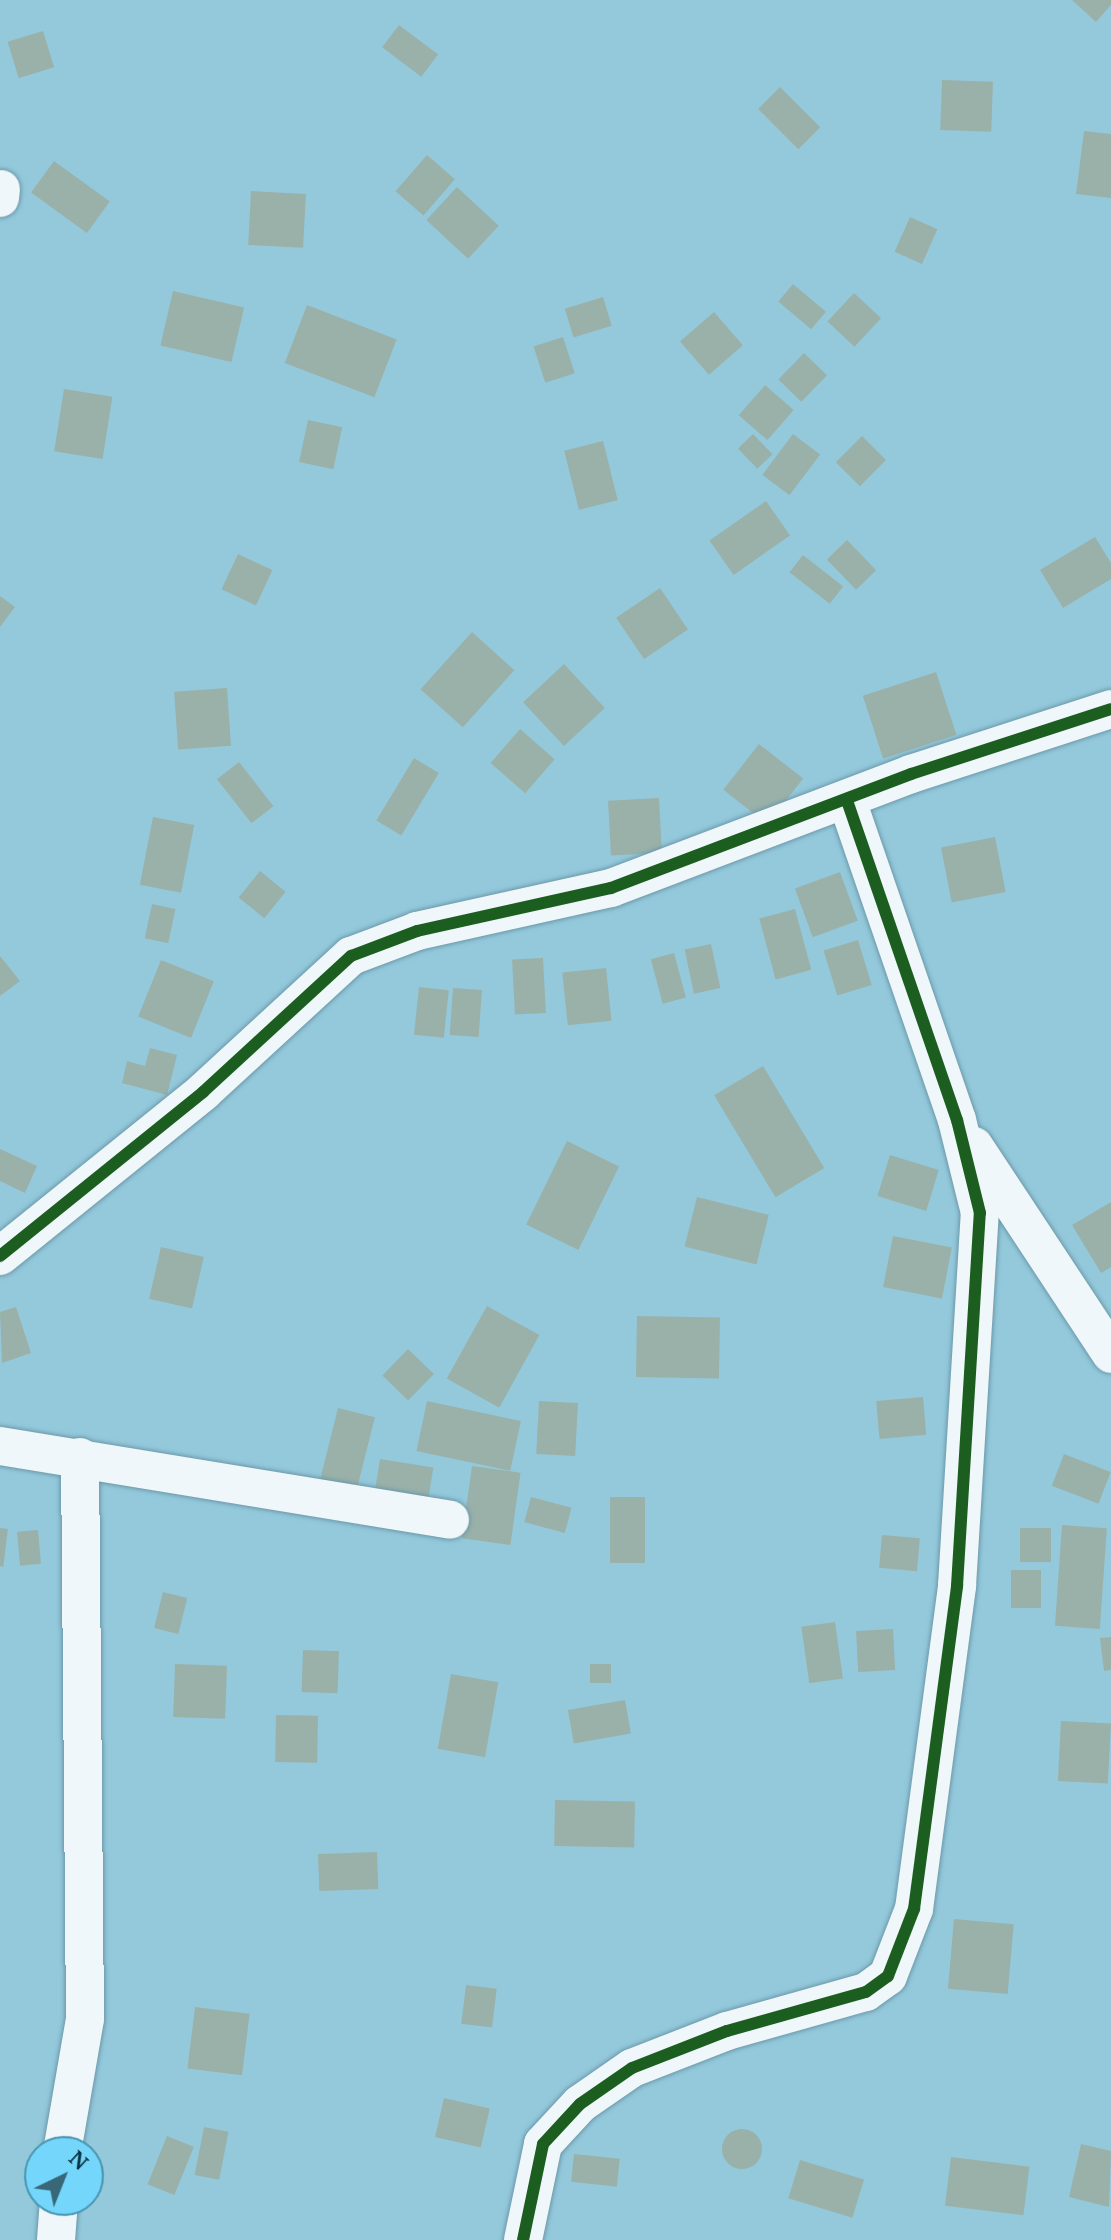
<!DOCTYPE html>
<style>
body{margin:0}
#map{position:relative;width:1111px;height:2240px;overflow:hidden;background:#94c9dc;font-family:"PT Serif",serif}
div>[style]{position:absolute}
.building>*{inset:0;background:#9ab1a9;transform-origin:0 0}
.round{border-radius:50%}
.roads{filter:drop-shadow(0 0 2px #6c99a9) drop-shadow(0 0 2px #6c99a9)}
.street>*{height:38px;margin:-19px;padding:0 19px;transform-origin:19px;border-radius:19px;background:#eff7fa}
.cycleway>*{height:12px;margin:-6px;padding:0 6px;transform-origin:6px;border-radius:6px;background:#1b5e20}
span{translate:-50% -50%;white-space:nowrap;text-align:center;line-height:1.15;-webkit-text-stroke:6px #75d6fb;paint-order:stroke}
.north{position:absolute;left:24px;top:2136px;width:80px;height:80px;box-sizing:border-box;background:#75d6fb;border:2px solid #4995b1;border-radius:50%;rotate:43deg;font-size:22px;font-weight:700;line-height:32px;text-align:center;color:#073442}
.north::after{content:'';display:block;margin:auto;width:28px;height:36px;background:#386878;clip-path:polygon(50% 0,100% 100%,50% 72%,0 100%)}
</style>
<div id="map">
<div class="building">
<i style="clip-path:polygon(1072px 0,1111px 0,1111px 5px,1096px 22px)"></i>
<i style="left:399px;top:25px;width:49px;height:28px;rotate:37deg"></i>
<i style="left:43px;top:31px;width:38px;height:37px;rotate:73deg"></i>
<i style="left:942px;top:80px;width:51px;height:50px;rotate:2deg"></i>
<i style="left:780px;top:87px;width:57px;height:31px;rotate:45deg"></i>
<i style="clip-path:polygon(1084px 131px,1111px 134px,1111px 198px,1076px 194px)"></i>
<i style="left:427px;top:155px;width:37px;height:48px;rotate:41deg"></i>
<i style="left:54px;top:161px;width:69px;height:39px;rotate:36deg"></i>
<i style="left:457px;top:187px;width:57px;height:45px;rotate:43deg"></i>
<i style="left:251px;top:191px;width:55px;height:54px;rotate:3deg"></i>
<i style="left:910px;top:217px;width:30px;height:38px;rotate:24deg"></i>
<i style="left:793px;top:284px;width:43px;height:23px;rotate:40deg"></i>
<i style="left:173px;top:291px;width:73px;height:56px;rotate:13deg"></i>
<i style="left:854px;top:293px;width:37px;height:39px;rotate:43deg"></i>
<i style="left:603px;top:297px;width:30px;height:40px;rotate:73deg"></i>
<i style="left:307px;top:305px;width:96px;height:62px;rotate:21deg"></i>
<i style="left:714px;top:312px;width:44px;height:45px;rotate:49deg"></i>
<i style="left:563px;top:337px;width:38px;height:31px;rotate:72deg"></i>
<i style="left:804px;top:353px;width:32px;height:37px;rotate:44deg"></i>
<i style="left:765px;top:385px;width:38px;height:40px;rotate:41deg"></i>
<i style="left:64px;top:389px;width:49px;height:63px;rotate:9deg"></i>
<i style="left:308px;top:420px;width:35px;height:43px;rotate:12deg"></i>
<i style="left:753px;top:434px;width:28px;height:21px;rotate:46deg"></i>
<i style="left:793px;top:434px;width:34px;height:51px;rotate:37deg"></i>
<i style="left:862px;top:436px;width:34px;height:37px;rotate:45deg"></i>
<i style="left:603px;top:441px;width:61px;height:40px;rotate:76deg"></i>
<i style="left:766px;top:501px;width:42px;height:69px;rotate:55deg"></i>
<i style="clip-path:polygon(1095px 537px,1111px 563px,1111px 579px,1063px 608px,1040px 570px)"></i>
<i style="left:847px;top:540px;width:42px;height:28px;rotate:46deg"></i>
<i style="left:238px;top:554px;width:38px;height:39px;rotate:25deg"></i>
<i style="left:803px;top:555px;width:51px;height:22px;rotate:38deg"></i>
<i style="left:660px;top:588px;width:50px;height:53px;rotate:56deg"></i>
<i style="clip-path:polygon(0 596px,15px 607px,0 627px)"></i>
<i style="left:472px;top:632px;width:57px;height:77px;rotate:42deg"></i>
<i style="left:564px;top:664px;width:60px;height:56px;rotate:47deg"></i>
<i style="left:936px;top:672px;width:66px;height:77px;rotate:72deg"></i>
<i style="left:227px;top:688px;width:58px;height:53px;rotate:86deg"></i>
<i style="left:520px;top:729px;width:46px;height:45px;rotate:41deg"></i>
<i style="left:759px;top:744px;width:56px;height:58px;rotate:38deg"></i>
<i style="left:414px;top:758px;width:29px;height:73px;rotate:31deg"></i>
<i style="left:239px;top:762px;width:56px;height:28px;rotate:52deg"></i>
<i style="left:659px;top:798px;width:55px;height:51px;rotate:87deg"></i>
<i style="left:153px;top:817px;width:42px;height:69px;rotate:11deg"></i>
<i style="left:995px;top:837px;width:56px;height:55px;rotate:79deg"></i>
<i style="left:260px;top:871px;width:33px;height:34px;rotate:39deg"></i>
<i style="left:840px;top:872px;width:52px;height:48px;rotate:70deg"></i>
<i style="left:152px;top:904px;width:24px;height:35px;rotate:12deg"></i>
<i style="left:795px;top:909px;width:63px;height:37px;rotate:75deg"></i>
<i style="left:858px;top:940px;width:47px;height:36px;rotate:73deg"></i>
<i style="left:711px;top:944px;width:45px;height:27px;rotate:78deg"></i>
<i style="left:674px;top:953px;width:46px;height:24px;rotate:75deg"></i>
<i style="clip-path:polygon(0 956px,20px 981px,0 996px)"></i>
<i style="left:543px;top:958px;width:55px;height:31px;rotate:87deg"></i>
<i style="left:161px;top:960px;width:57px;height:61px;rotate:22deg"></i>
<i style="left:606px;top:968px;width:53px;height:44px;rotate:84deg"></i>
<i style="left:419px;top:987px;width:30px;height:48px;rotate:6deg"></i>
<i style="left:453px;top:988px;width:29px;height:47px;rotate:4deg"></i>
<i style="clip-path:polygon(150px 1048px,177px 1055px,167px 1095px,122px 1083px,127px 1061px,145px 1066px)"></i>
<i style="left:763px;top:1066px;width:119px;height:57px;rotate:59deg"></i>
<i style="left:567px;top:1141px;width:58px;height:93px;rotate:26deg"></i>
<i style="clip-path:polygon(0 1149px,37px 1166px,25px 1193px,0 1181px)"></i>
<i style="left:890px;top:1155px;width:51px;height:43px;rotate:17deg"></i>
<i style="left:697px;top:1197px;width:74px;height:51px;rotate:14deg"></i>
<i style="clip-path:polygon(1111px 1202px,1111px 1267px,1101px 1273px,1072px 1225px)"></i>
<i style="left:893px;top:1236px;width:60px;height:52px;rotate:11deg"></i>
<i style="left:161px;top:1247px;width:44px;height:53px;rotate:13deg"></i>
<i style="left:487px;top:1306px;width:60px;height:83px;rotate:29deg"></i>
<i style="clip-path:polygon(16px 1307px,31px 1353px,2px 1363px,0 1312px)"></i>
<i style="left:637px;top:1316px;width:83px;height:61px;rotate:1deg"></i>
<i style="left:408px;top:1349px;width:36px;height:37px;rotate:44deg"></i>
<i style="left:923px;top:1397px;width:38px;height:47px;rotate:85deg"></i>
<i style="left:427px;top:1401px;width:96px;height:51px;rotate:12deg"></i>
<i style="left:539px;top:1401px;width:39px;height:53px;rotate:3deg"></i>
<i style="left:338px;top:1408px;width:38px;height:74px;rotate:14deg"></i>
<i style="left:1064px;top:1454px;width:50px;height:34px;rotate:21deg"></i>
<i style="left:380px;top:1459px;width:54px;height:41px;rotate:9deg"></i>
<i style="left:472px;top:1466px;width:49px;height:73px;rotate:8deg"></i>
<i style="left:531px;top:1497px;width:42px;height:26px;rotate:15deg"></i>
<i style="left:610px;top:1497px;width:35px;height:66px"></i>
<i style="left:1062px;top:1525px;width:45px;height:101px;rotate:4deg"></i>
<i style="left:0;top:1528px;width:8px;height:38px;rotate:7deg"></i>
<i style="left:1020px;top:1528px;width:31px;height:34px"></i>
<i style="left:38px;top:1530px;width:34px;height:21px;rotate:85deg"></i>
<i style="left:882px;top:1535px;width:38px;height:33px;rotate:5deg"></i>
<i style="left:1011px;top:1570px;width:30px;height:38px"></i>
<i style="left:163px;top:1592px;width:25px;height:37px;rotate:14deg"></i>
<i style="left:835px;top:1622px;width:57px;height:34px;rotate:82deg"></i>
<i style="left:893px;top:1629px;width:41px;height:37px;rotate:87deg"></i>
<i style="clip-path:polygon(1111px 1637px,1111px 1670px,1104px 1671px,1100px 1638px)"></i>
<i style="left:303px;top:1650px;width:36px;height:42px;rotate:2deg"></i>
<i style="left:175px;top:1664px;width:52px;height:53px;rotate:2deg"></i>
<i style="left:590px;top:1664px;width:21px;height:19px"></i>
<i style="left:451px;top:1674px;width:48px;height:76px;rotate:10deg"></i>
<i style="left:625px;top:1700px;width:34px;height:58px;rotate:80deg"></i>
<i style="left:276px;top:1715px;width:42px;height:47px;rotate:1deg"></i>
<i style="left:1061px;top:1721px;width:50px;height:60px;rotate:3deg"></i>
<i style="left:555px;top:1800px;width:80px;height:46px;rotate:1deg"></i>
<i style="left:377px;top:1852px;width:37px;height:59px;rotate:88deg"></i>
<i style="left:954px;top:1919px;width:60px;height:70px;rotate:5deg"></i>
<i style="left:466px;top:1985px;width:31px;height:39px;rotate:7deg"></i>
<i style="left:195px;top:2007px;width:55px;height:62px;rotate:7deg"></i>
<i style="left:444px;top:2098px;width:47px;height:40px;rotate:13deg"></i>
<i style="left:204px;top:2127px;width:25px;height:49px;rotate:11deg"></i>
<i class="round" style="left:722px;top:2129px;width:40px;height:40px"></i>
<i style="left:167px;top:2136px;width:29px;height:52px;rotate:22deg"></i>
<i style="clip-path:polygon(1081px 2144px,1111px 2151px,1109px 2207px,1069px 2197px)"></i>
<i style="left:574px;top:2154px;width:46px;height:28px;rotate:6deg"></i>
<i style="left:951px;top:2157px;width:79px;height:49px;rotate:7deg"></i>
<i style="left:800px;top:2160px;width:67px;height:40px;rotate:17deg"></i>
</div>
<div class="roads">
<div class="street">
<i style="left:0;top:198px;width:9px;rotate:-84deg"></i>
<i style="left:974px;top:1146px;width:249px;rotate:56.6deg"></i>
<i style="left:0;top:1256px;width:261px;rotate:-38.9deg"></i>
<i style="left:203px;top:1092px;width:201px;rotate:-42.6deg"></i>
<i style="left:351px;top:956px;width:71px;rotate:-20.7deg"></i>
<i style="left:417px;top:931px;width:199px;rotate:-12.5deg"></i>
<i style="left:611px;top:888px;width:321px;rotate:-20.8deg"></i>
<i style="left:911px;top:774px;width:210px;rotate:-18deg"></i>
<i style="left:0;top:1446px;width:456px;rotate:9.3deg"></i>
<i style="left:62px;top:2152px;width:135px;rotate:-80.2deg"></i>
<i style="left:85px;top:2019px;width:562px;rotate:-90.51deg"></i>
<i style="left:56px;top:2240px;width:40px;rotate:-85.7deg"></i>
<i style="left:523px;top:2240px;width:98px;rotate:-78.2deg"></i>
<i style="left:543px;top:2144px;width:54px;rotate:-47.2deg"></i>
<i style="left:580px;top:2104px;width:63px;rotate:-34.7deg"></i>
<i style="left:632px;top:2068px;width:102px;rotate:-21.3deg"></i>
<i style="left:727px;top:2031px;width:144px;rotate:-15.7deg"></i>
<i style="left:866px;top:1992px;width:27px;rotate:-36deg"></i>
<i style="left:888px;top:1976px;width:72px;rotate:-68.8deg"></i>
<i style="left:914px;top:1909px;width:326px;rotate:-82.4deg"></i>
<i style="left:957px;top:1586px;width:374px;rotate:-86.5deg"></i>
<i style="left:980px;top:1213px;width:96px;rotate:-103.9deg"></i>
<i style="left:957px;top:1120px;width:338px;rotate:-109deg"></i>
</div>
</div>
<div class="cycleway">
<i style="left:0;top:1256px;width:261px;rotate:-38.9deg"></i>
<i style="left:203px;top:1092px;width:201px;rotate:-42.6deg"></i>
<i style="left:351px;top:956px;width:71px;rotate:-20.7deg"></i>
<i style="left:417px;top:931px;width:199px;rotate:-12.5deg"></i>
<i style="left:611px;top:888px;width:321px;rotate:-20.8deg"></i>
<i style="left:911px;top:774px;width:210px;rotate:-18deg"></i>
<i style="left:523px;top:2240px;width:98px;rotate:-78.2deg"></i>
<i style="left:543px;top:2144px;width:54px;rotate:-47.2deg"></i>
<i style="left:580px;top:2104px;width:63px;rotate:-34.7deg"></i>
<i style="left:632px;top:2068px;width:102px;rotate:-21.3deg"></i>
<i style="left:727px;top:2031px;width:144px;rotate:-15.7deg"></i>
<i style="left:866px;top:1992px;width:27px;rotate:-36deg"></i>
<i style="left:888px;top:1976px;width:72px;rotate:-68.8deg"></i>
<i style="left:914px;top:1909px;width:326px;rotate:-82.4deg"></i>
<i style="left:957px;top:1586px;width:374px;rotate:-86.5deg"></i>
<i style="left:980px;top:1213px;width:96px;rotate:-103.9deg"></i>
<i style="left:957px;top:1120px;width:338px;rotate:-109deg"></i>
</div>
<div class="north">N</div>
</div>
